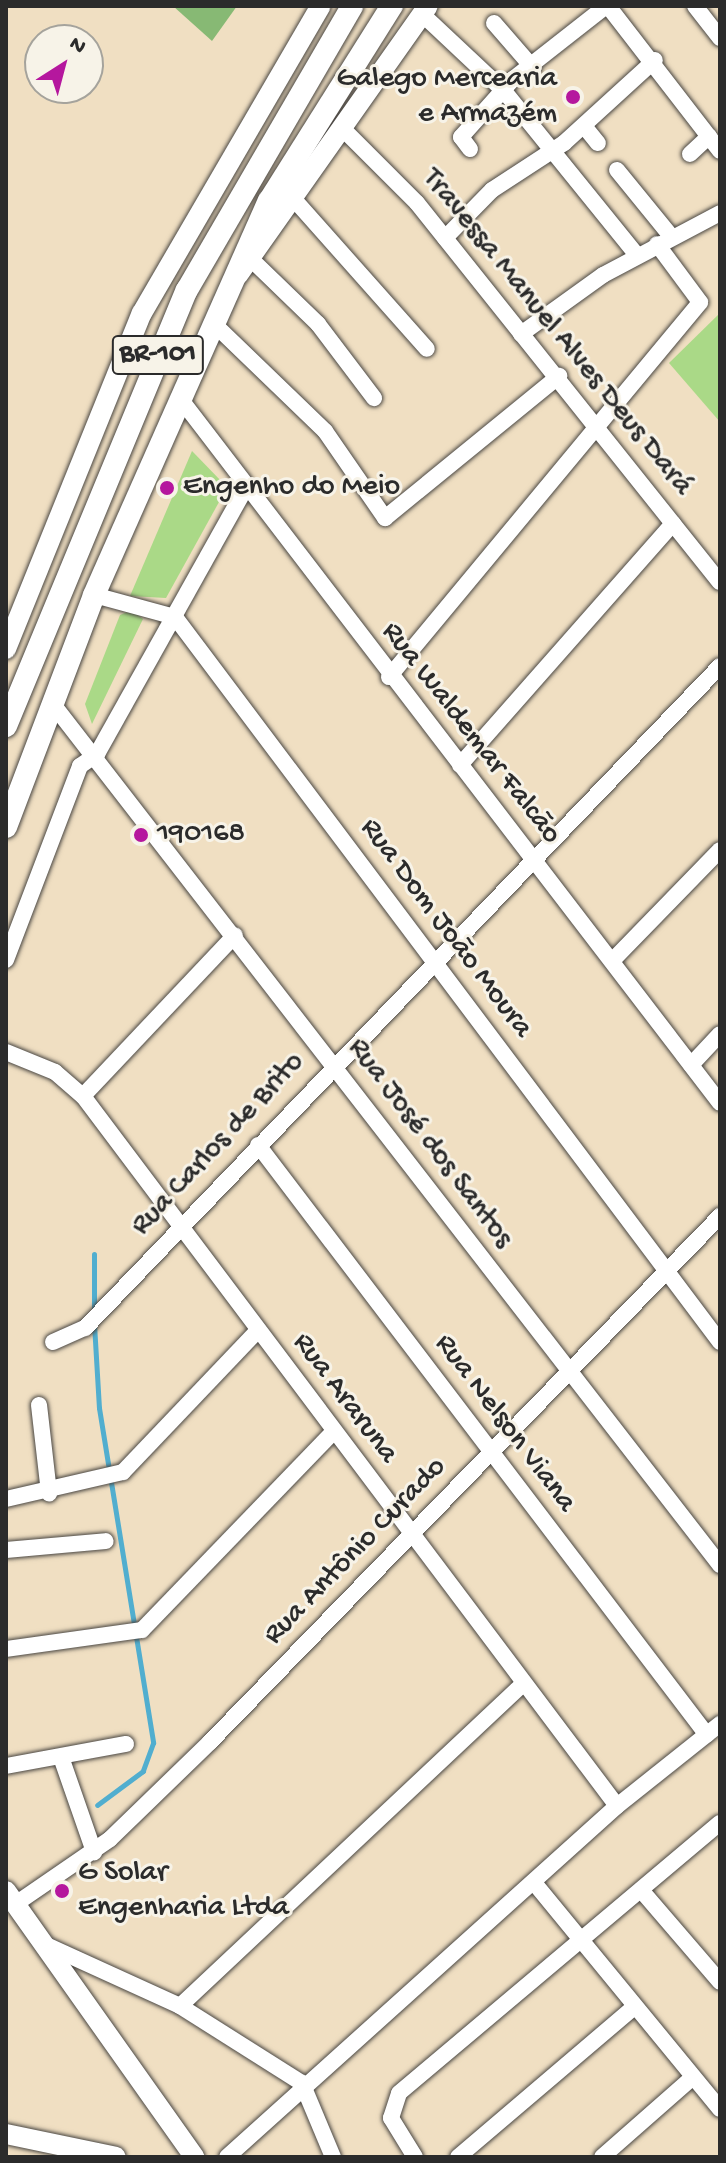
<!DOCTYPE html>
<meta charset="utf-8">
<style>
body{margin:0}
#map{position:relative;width:726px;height:2163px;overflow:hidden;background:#f0dfc2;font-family:"Gochi Hand",sans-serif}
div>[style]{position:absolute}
.green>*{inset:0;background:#aad987}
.forest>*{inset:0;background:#87b974}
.stream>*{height:5px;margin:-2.5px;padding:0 2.5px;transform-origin:2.5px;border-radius:2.5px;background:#51aecf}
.roads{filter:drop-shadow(0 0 2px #494642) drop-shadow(0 0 2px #494642)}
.minor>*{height:16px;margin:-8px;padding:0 8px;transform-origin:8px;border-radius:8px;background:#fff}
.major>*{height:20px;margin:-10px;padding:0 10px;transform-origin:10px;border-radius:10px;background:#fff}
.highway>*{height:22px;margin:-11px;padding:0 11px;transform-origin:11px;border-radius:11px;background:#fff}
.dots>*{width:22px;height:22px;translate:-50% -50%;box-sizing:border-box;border:4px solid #f7f3e8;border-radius:50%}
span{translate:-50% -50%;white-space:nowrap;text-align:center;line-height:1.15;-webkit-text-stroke:6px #f7f3e8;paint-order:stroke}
.shield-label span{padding:2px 6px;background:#f7f3e8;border:2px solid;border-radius:6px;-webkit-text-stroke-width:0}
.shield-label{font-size:28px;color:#2b2b2b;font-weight:700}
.poi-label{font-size:30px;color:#2b2b2b}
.right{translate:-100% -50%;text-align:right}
.left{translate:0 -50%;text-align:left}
.street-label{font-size:30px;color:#2b2b2b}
.frame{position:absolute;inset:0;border:8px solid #2b2b2b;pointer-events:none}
.north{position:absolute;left:24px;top:24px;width:80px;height:80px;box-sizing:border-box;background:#f7f3e8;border:2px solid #a5a39c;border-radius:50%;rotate:36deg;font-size:22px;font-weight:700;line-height:32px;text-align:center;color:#2b2b2b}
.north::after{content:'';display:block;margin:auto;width:28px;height:36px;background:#b5179e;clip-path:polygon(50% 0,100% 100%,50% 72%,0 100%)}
</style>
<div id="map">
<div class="green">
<i style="clip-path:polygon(720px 313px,720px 422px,669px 363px)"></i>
<i style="clip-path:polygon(192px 451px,223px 483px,224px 493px,166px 598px,130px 596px)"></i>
<i style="clip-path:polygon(132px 610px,143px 619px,92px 724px,85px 704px,120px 615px)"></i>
</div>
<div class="forest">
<i style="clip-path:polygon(173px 6px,237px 6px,212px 41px)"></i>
</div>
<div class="stream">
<i style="left:94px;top:1314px;width:60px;rotate:-90deg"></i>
<i style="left:94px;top:1324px;width:84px;rotate:86.6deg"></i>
<i style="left:99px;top:1408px;width:339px;rotate:80.8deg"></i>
<i style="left:153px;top:1743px;width:30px;rotate:110deg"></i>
<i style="left:143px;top:1771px;width:57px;rotate:143.5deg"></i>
</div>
<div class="roads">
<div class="minor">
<i style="left:608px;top:6px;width:183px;rotate:52.3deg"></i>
<i style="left:695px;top:6px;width:41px;rotate:52deg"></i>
<i style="left:422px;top:14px;width:112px;rotate:43.2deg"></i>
<i style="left:504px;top:91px;width:211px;rotate:51deg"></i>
<i style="left:494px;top:23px;width:60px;rotate:49.1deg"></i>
<i style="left:584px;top:126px;width:22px;rotate:51deg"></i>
<i style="left:341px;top:127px;width:107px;rotate:45deg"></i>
<i style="left:417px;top:203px;width:485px;rotate:51.4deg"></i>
<i style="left:470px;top:149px;width:15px;rotate:-127deg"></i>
<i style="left:461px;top:137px;width:78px;rotate:-48.1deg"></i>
<i style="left:513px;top:79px;width:118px;rotate:-38.1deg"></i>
<i style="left:690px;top:154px;width:26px;rotate:-43deg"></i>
<i style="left:617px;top:170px;width:84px;rotate:50.8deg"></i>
<i style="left:292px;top:197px;width:203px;rotate:48.4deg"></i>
<i style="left:445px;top:238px;width:67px;rotate:-45.6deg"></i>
<i style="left:492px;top:190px;width:86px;rotate:-33.1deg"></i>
<i style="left:564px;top:143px;width:123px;rotate:-42.4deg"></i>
<i style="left:253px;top:261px;width:91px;rotate:44.1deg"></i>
<i style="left:318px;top:324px;width:93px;rotate:52.9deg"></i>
<i style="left:213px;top:323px;width:156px;rotate:44deg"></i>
<i style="left:325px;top:431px;width:106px;rotate:55.4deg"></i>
<i style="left:385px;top:518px;width:225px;rotate:-39.2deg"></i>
<i style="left:521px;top:334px;width:101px;rotate:-35.7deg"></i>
<i style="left:603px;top:275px;width:132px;rotate:-27.9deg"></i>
<i style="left:179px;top:397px;width:889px;rotate:52.54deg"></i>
<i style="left:94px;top:595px;width:84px;rotate:15.2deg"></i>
<i style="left:175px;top:617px;width:907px;rotate:53.07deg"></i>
<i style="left:389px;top:677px;width:487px;rotate:-50.3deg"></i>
<i style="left:700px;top:302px;width:72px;rotate:-126.6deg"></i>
<i style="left:52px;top:703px;width:1091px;rotate:52.23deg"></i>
<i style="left:460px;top:765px;width:322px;rotate:-48.6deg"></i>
<i style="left:6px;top:960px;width:208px;rotate:-69.1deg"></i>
<i style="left:80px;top:766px;width:21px;rotate:-35deg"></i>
<i style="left:97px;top:754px;width:304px;rotate:-60.8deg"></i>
<i style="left:612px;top:961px;width:155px;rotate:-45.8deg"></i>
<i style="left:6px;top:1052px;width:53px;rotate:22.2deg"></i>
<i style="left:55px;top:1072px;width:37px;rotate:41deg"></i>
<i style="left:83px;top:1096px;width:888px;rotate:53.05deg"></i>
<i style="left:691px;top:1065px;width:42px;rotate:-46.9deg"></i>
<i style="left:83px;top:1096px;width:221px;rotate:-46.6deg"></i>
<i style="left:258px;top:1145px;width:741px;rotate:52.73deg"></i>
<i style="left:53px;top:1342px;width:35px;rotate:-24deg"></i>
<i style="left:85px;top:1328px;width:917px;rotate:-46.19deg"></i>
<i style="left:39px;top:1405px;width:89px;rotate:83.5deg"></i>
<i style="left:6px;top:1499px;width:120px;rotate:-13deg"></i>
<i style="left:123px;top:1472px;width:196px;rotate:-46.4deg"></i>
<i style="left:6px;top:1550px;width:100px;rotate:-5.1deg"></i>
<i style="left:6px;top:1649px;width:137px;rotate:-8deg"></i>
<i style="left:142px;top:1630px;width:275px;rotate:-46deg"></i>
<i style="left:61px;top:1757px;width:101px;rotate:70.8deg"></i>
<i style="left:6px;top:1766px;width:122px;rotate:-10.4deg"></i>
<i style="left:536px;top:1885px;width:290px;rotate:50.6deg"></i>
<i style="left:641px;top:1890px;width:121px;rotate:49.3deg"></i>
<i style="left:14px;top:1905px;width:116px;rotate:-34.5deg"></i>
<i style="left:110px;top:1839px;width:139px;rotate:-44.1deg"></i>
<i style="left:210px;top:1742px;width:733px;rotate:-45.88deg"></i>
<i style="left:44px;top:1944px;width:149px;rotate:24.5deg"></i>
<i style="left:180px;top:2006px;width:144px;rotate:32.3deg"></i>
<i style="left:302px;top:2083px;width:80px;rotate:67.3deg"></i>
<i style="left:180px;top:2006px;width:470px;rotate:-43.2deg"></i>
<i style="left:227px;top:2157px;width:525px;rotate:-41.99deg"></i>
<i style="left:617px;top:1806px;width:132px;rotate:-38.5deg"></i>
<i style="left:415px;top:2157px;width:46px;rotate:-121.6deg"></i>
<i style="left:391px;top:2118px;width:26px;rotate:-72deg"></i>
<i style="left:399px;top:2093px;width:419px;rotate:-40.1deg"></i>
<i style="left:458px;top:2157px;width:230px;rotate:-40.4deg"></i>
<i style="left:602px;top:2157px;width:120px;rotate:-41.3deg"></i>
</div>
<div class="major">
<i style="left:238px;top:275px;width:329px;rotate:-54.8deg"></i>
<i style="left:6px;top:649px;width:362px;rotate:-68deg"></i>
<i style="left:142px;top:313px;width:355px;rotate:-59.8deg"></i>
<i style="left:6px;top:1891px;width:326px;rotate:54.7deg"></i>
<i style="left:6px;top:2134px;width:112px;rotate:11.8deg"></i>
</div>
<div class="highway">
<i style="left:6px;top:726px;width:472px;rotate:-67.5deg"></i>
<i style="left:187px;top:290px;width:328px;rotate:-59.8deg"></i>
<i style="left:6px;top:827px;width:248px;rotate:-69.2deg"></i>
<i style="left:94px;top:595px;width:431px;rotate:-66.1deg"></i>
<i style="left:269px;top:201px;width:231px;rotate:-57.8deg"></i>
</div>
</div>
<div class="dots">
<i style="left:573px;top:97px;background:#b5179e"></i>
<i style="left:167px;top:488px;background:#b5179e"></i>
<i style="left:141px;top:835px;background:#b5179e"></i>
<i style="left:62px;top:1891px;background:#b5179e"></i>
</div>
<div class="shield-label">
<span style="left:158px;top:355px">BR-101</span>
</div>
<div class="poi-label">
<span class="right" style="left:557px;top:97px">Galego Mercearia<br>e Armazém</span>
<span class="left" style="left:183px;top:488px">Engenho do Meio</span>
<span class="left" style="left:157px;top:835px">190168</span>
<span class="left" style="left:78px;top:1891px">G Solar<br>Engenharia Ltda</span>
</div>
<div class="street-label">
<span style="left:556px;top:333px;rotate:51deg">Travessa Manuel Alves Deus Dará</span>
<span style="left:470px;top:734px;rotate:52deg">Rua Waldemar Falcão</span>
<span style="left:445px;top:929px;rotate:53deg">Rua Dom João Moura</span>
<span style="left:429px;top:1144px;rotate:53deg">Rua José dos Santos</span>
<span style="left:219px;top:1145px;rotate:-47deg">Rua Carlos de Brito</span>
<span style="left:344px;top:1399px;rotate:53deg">Rua Araruna</span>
<span style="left:504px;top:1424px;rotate:53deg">Rua Nelson Viana</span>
<span style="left:356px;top:1552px;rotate:-46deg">Rua Antônio Curado</span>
</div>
<div class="frame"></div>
<div class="north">N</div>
</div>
